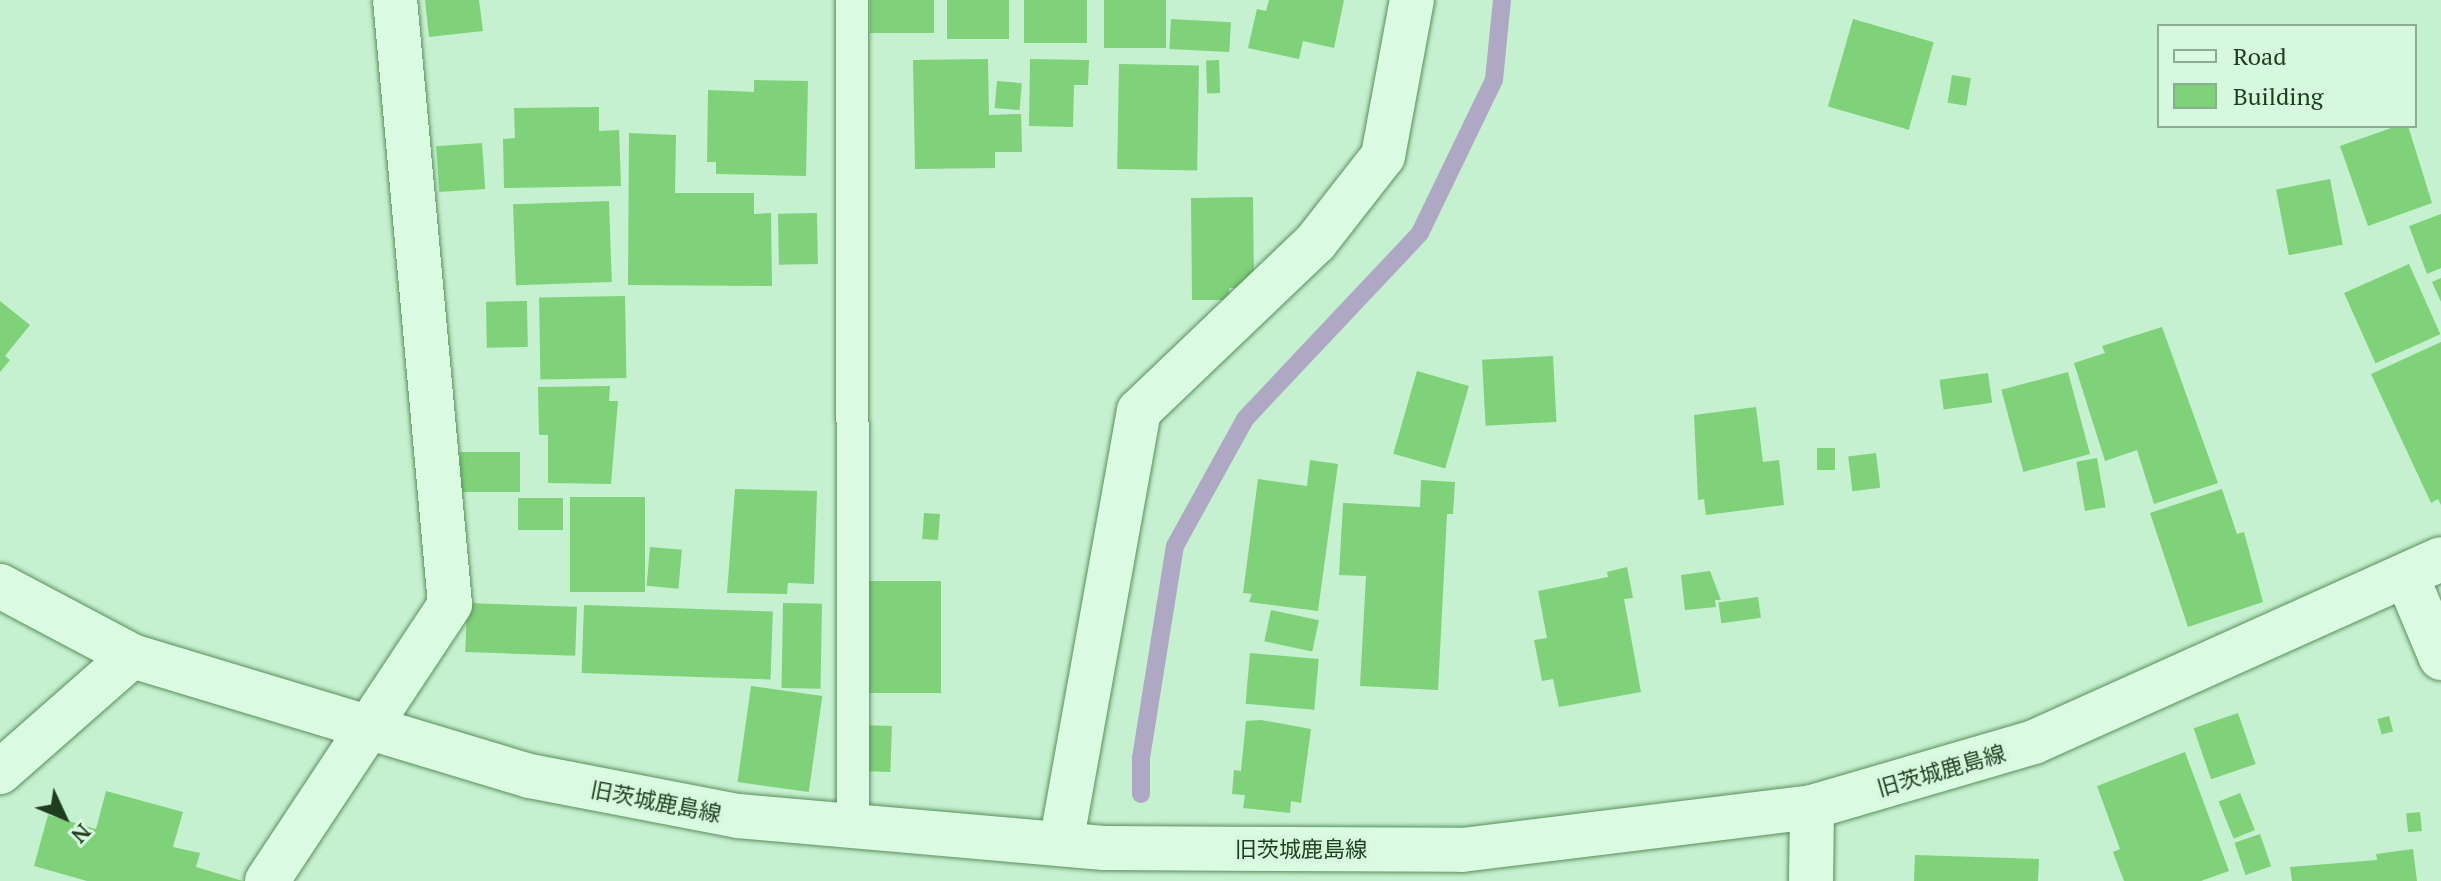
<!DOCTYPE html>
<meta charset="utf-8">
<style>
body{margin:0}
#map{position:relative;width:2441px;height:881px;overflow:hidden;background:#c6f1d0;font-family:"PT Serif","Noto Sans JP",serif}
div>[style]{position:absolute}
.stream>*{height:18px;margin:-9px;padding:0 9px;transform-origin:9px;border-radius:9px;background:#aea8c4}
.building>*{inset:0;background:#7fd17a;transform-origin:0 0}
.roads{filter:drop-shadow(0 0 2px #5a8e5d) drop-shadow(0 0 2px #5a8e5d)}
.service>*{height:32px;margin:-16px;padding:0 16px;transform-origin:16px;border-radius:16px;background:#dafbe1}
.minor>*{height:44px;margin:-22px;padding:0 22px;transform-origin:22px;border-radius:22px;background:#dafbe1}
.tertiary>*{height:44px;margin:-22px;padding:0 22px;transform-origin:22px;border-radius:22px;background:#dafbe1}
.secondary>*{height:44px;margin:-22px;padding:0 22px;transform-origin:22px;border-radius:22px;background:#dafbe1}
span{translate:-50% -50%;white-space:nowrap;text-align:center;line-height:1.15;-webkit-text-stroke:7px #d6f8de;paint-order:stroke}
.street-label{font-size:22px;color:#1f3d1f}
.legend{position:absolute;left:2157px;top:24px;width:260px;height:104px;box-sizing:border-box;background:#d6f8de;border:2px solid #8dad92;margin:0;padding:10px 14px;list-style:none;font-size:24px;color:#1f3d1f}
.legend li{display:flex;align-items:center;gap:16px;height:40px}
.legend b{width:40px;border:2px solid #8dad92}
.north{position:absolute;left:24px;top:777px;width:80px;height:80px;-webkit-text-stroke:6px #d6f8de;paint-order:stroke;rotate:134deg;font-size:22px;font-weight:700;line-height:32px;text-align:center;color:#1f3d1f}
.north::after{content:'';display:block;margin:auto;width:28px;height:36px;background:#1f3d1f;clip-path:polygon(50% 0,100% 100%,50% 72%,0 100%)}
</style>
<div id="map">
<div class="stream">
<i style="left:1141px;top:794px;width:36px;rotate:-90deg"></i>
<i style="left:1141px;top:758px;width:215px;rotate:-80.9deg"></i>
<i style="left:1175px;top:546px;width:145px;rotate:-61.1deg"></i>
<i style="left:1245px;top:419px;width:255px;rotate:-46.7deg"></i>
<i style="left:1420px;top:233px;width:170px;rotate:-64.2deg"></i>
<i style="left:1494px;top:80px;width:80px;rotate:-84.3deg"></i>
</div>
<div class="building">
<i style="clip-path:polygon(425px 0,479px 0,483px 31px,429px 37px)"></i>
<i style="left:870px;top:0;width:64px;height:33px"></i>
<i style="left:947px;top:0;width:62px;height:39px"></i>
<i style="left:1024px;top:0;width:63px;height:43px"></i>
<i style="left:1104px;top:0;width:62px;height:48px"></i>
<i style="clip-path:polygon(1269px 0,1344px 0,1334px 48px,1303px 41px,1299px 59px,1248px 48px,1257px 9px,1266px 11px)"></i>
<i style="left:1171px;top:19px;width:60px;height:30px;rotate:3deg"></i>
<i style="left:1853px;top:19px;width:84px;height:91px;rotate:16deg"></i>
<i style="clip-path:polygon(988px 59px,989px 115px,1021px 114px,1022px 152px,995px 152px,995px 168px,915px 169px,913px 60px)"></i>
<i style="clip-path:polygon(1030px 59px,1089px 60px,1088px 85px,1074px 85px,1073px 127px,1029px 126px)"></i>
<i style="left:1219px;top:60px;width:33px;height:13px;rotate:88deg"></i>
<i style="left:1119px;top:64px;width:80px;height:105px;rotate:1deg"></i>
<i style="left:1952px;top:75px;width:19px;height:28px;rotate:9deg"></i>
<i style="clip-path:polygon(754px 80px,808px 81px,806px 176px,716px 174px,716px 162px,707px 162px,708px 90px,754px 92px)"></i>
<i style="left:997px;top:81px;width:25px;height:27px;rotate:5deg"></i>
<i style="clip-path:polygon(599px 107px,599px 131px,619px 130px,621px 186px,504px 188px,503px 139px,515px 138px,514px 108px)"></i>
<i style="clip-path:polygon(2397px 126px,2408px 126px,2432px 203px,2368px 226px,2340px 146px)"></i>
<i style="clip-path:polygon(629px 133px,676px 135px,675px 193px,754px 193px,754px 214px,771px 213px,772px 286px,628px 285px)"></i>
<i style="left:482px;top:143px;width:46px;height:46px;rotate:86deg"></i>
<i style="left:2330px;top:179px;width:67px;height:55px;rotate:79deg"></i>
<i style="clip-path:polygon(1253px 197px,1254px 288px,1229px 288px,1230px 300px,1192px 300px,1191px 198px)"></i>
<i style="left:609px;top:201px;width:81px;height:96px;rotate:88deg"></i>
<i style="left:817px;top:213px;width:51px;height:39px;rotate:89deg"></i>
<i style="clip-path:polygon(2441px 214px,2441px 268px,2427px 274px,2409px 226px)"></i>
<i style="left:2409px;top:264px;width:77px;height:71px;rotate:66deg"></i>
<i style="clip-path:polygon(2441px 278px,2441px 302px,2432px 282px)"></i>
<i style="left:625px;top:296px;width:82px;height:86px;rotate:89deg"></i>
<i style="clip-path:polygon(0 301px,30px 325px,5px 356px,10px 360px,0 372px)"></i>
<i style="left:527px;top:301px;width:46px;height:41px;rotate:89deg"></i>
<i style="clip-path:polygon(2162px 327px,2218px 483px,2154px 504px,2137px 450px,2105px 461px,2074px 363px,2105px 353px,2102px 346px)"></i>
<i style="clip-path:polygon(2441px 342px,2441px 505px,2438px 499px,2431px 503px,2371px 374px)"></i>
<i style="left:1553px;top:356px;width:66px;height:71px;rotate:87deg"></i>
<i style="left:1417px;top:371px;width:54px;height:86px;rotate:16deg"></i>
<i style="left:2068px;top:372px;width:85px;height:69px;rotate:75deg"></i>
<i style="left:1988px;top:373px;width:30px;height:49px;rotate:82deg"></i>
<i style="clip-path:polygon(610px 386px,609px 401px,618px 401px,611px 484px,548px 483px,548px 435px,539px 435px,538px 387px)"></i>
<i style="clip-path:polygon(1756px 407px,1763px 462px,1779px 460px,1784px 505px,1706px 515px,1704px 499px,1698px 500px,1694px 415px)"></i>
<i style="left:1835px;top:448px;width:22px;height:18px;rotate:90deg"></i>
<i style="left:460px;top:452px;width:60px;height:40px"></i>
<i style="left:1876px;top:453px;width:35px;height:28px;rotate:83deg"></i>
<i style="left:2097px;top:458px;width:50px;height:21px;rotate:80deg"></i>
<i style="clip-path:polygon(1310px 460px,1338px 464px,1318px 611px,1249px 602px,1252px 594px,1243px 593px,1258px 479px,1307px 486px)"></i>
<i style="clip-path:polygon(1421px 480px,1455px 482px,1453px 514px,1447px 514px,1438px 690px,1360px 686px,1366px 576px,1339px 575px,1343px 503px,1420px 507px)"></i>
<i style="clip-path:polygon(735px 489px,817px 491px,814px 584px,788px 583px,787px 594px,727px 593px)"></i>
<i style="clip-path:polygon(2222px 489px,2237px 534px,2244px 532px,2263px 602px,2188px 627px,2150px 513px)"></i>
<i style="left:570px;top:497px;width:75px;height:95px"></i>
<i style="left:518px;top:498px;width:45px;height:32px"></i>
<i style="left:924px;top:513px;width:16px;height:26px;rotate:4deg"></i>
<i style="left:650px;top:547px;width:32px;height:39px;rotate:5deg"></i>
<i style="clip-path:polygon(1627px 567px,1633px 598px,1624px 599px,1641px 692px,1559px 707px,1553px 679px,1542px 681px,1534px 640px,1547px 638px,1538px 591px,1608px 577px,1607px 572px)"></i>
<i style="clip-path:polygon(1710px 571px,1721px 600px,1715px 600px,1716px 607px,1685px 610px,1681px 575px)"></i>
<i style="left:941px;top:581px;width:112px;height:72px;rotate:90deg"></i>
<i style="left:1758px;top:597px;width:21px;height:40px;rotate:82deg"></i>
<i style="left:467px;top:603px;width:110px;height:49px;rotate:2deg"></i>
<i style="left:783px;top:603px;width:39px;height:85px;rotate:1deg"></i>
<i style="left:584px;top:605px;width:189px;height:68px;rotate:2deg"></i>
<i style="left:1271px;top:610px;width:49px;height:32px;rotate:12deg"></i>
<i style="left:1250px;top:653px;width:69px;height:51px;rotate:5deg"></i>
<i style="left:751px;top:686px;width:72px;height:97px;rotate:8deg"></i>
<i style="left:2238px;top:713px;width:54px;height:47px;rotate:71deg"></i>
<i style="left:2389px;top:716px;width:16px;height:12px;rotate:75deg"></i>
<i style="clip-path:polygon(1261px 720px,1311px 729px,1301px 803px,1291px 801px,1290px 813px,1243px 808px,1245px 795px,1232px 794px,1234px 770px,1241px 771px,1246px 721px)"></i>
<i style="left:861px;top:725px;width:31px;height:46px;rotate:2deg"></i>
<i style="clip-path:polygon(2185px 752px,2229px 871px,2201px 881px,2124px 881px,2113px 852px,2120px 849px,2097px 786px)"></i>
<i style="clip-path:polygon(106px 791px,183px 812px,173px 847px,200px 853px,196px 867px,243px 881px,87px 881px,34px 866px,48px 815px,96px 829px)"></i>
<i style="left:2240px;top:793px;width:40px;height:23px;rotate:68deg"></i>
<i style="left:2420px;top:812px;width:19px;height:14px;rotate:84deg"></i>
<i style="left:2260px;top:834px;width:34px;height:27px;rotate:71deg"></i>
<i style="clip-path:polygon(2413px 849px,2417px 881px,2292px 881px,2290px 867px,2377px 860px,2376px 854px)"></i>
<i style="clip-path:polygon(1915px 855px,2039px 859px,2038px 881px,1914px 881px)"></i>
</div>
<div class="roads">
<div class="service">
<i style="left:852px;top:0;width:828px;rotate:89.93deg"></i>
</div>
<div class="minor">
<i style="left:2407px;top:577px;width:88px;rotate:67.2deg"></i>
<i style="left:1061px;top:844px;width:440px;rotate:-79.8deg"></i>
<i style="left:1139px;top:411px;width:243px;rotate:-43.7deg"></i>
<i style="left:1315px;top:243px;width:110px;rotate:-52deg"></i>
<i style="left:1383px;top:156px;width:159px;rotate:-79.5deg"></i>
<i style="left:267px;top:881px;width:332px;rotate:-56.5deg"></i>
<i style="left:450px;top:604px;width:606px;rotate:-95.2deg"></i>
<i style="left:1811px;top:881px;width:74px;rotate:-89.2deg"></i>
</div>
<div class="tertiary">
<i style="left:132px;top:656px;width:416px;rotate:16.8deg"></i>
<i style="left:530px;top:776px;width:212px;rotate:10.9deg"></i>
<i style="left:738px;top:816px;width:367px;rotate:5deg"></i>
<i style="left:1104px;top:848px;width:358px;rotate:0.3deg"></i>
<i style="left:1462px;top:850px;width:353px;rotate:-7deg"></i>
<i style="left:1812px;top:807px;width:231px;rotate:-16.3deg"></i>
<i style="left:2034px;top:742px;width:446px;rotate:-24.2deg"></i>
</div>
<div class="secondary">
<i style="left:0;top:586px;width:149px;rotate:27.9deg"></i>
<i style="left:132px;top:656px;width:176px;rotate:138.7deg"></i>
</div>
</div>
<div class="street-label">
<span style="left:1941px;top:770px;rotate:-16deg">旧茨城鹿島線</span>
<span style="left:656px;top:801px;rotate:11deg">旧茨城鹿島線</span>
<span style="left:1301px;top:849px">旧茨城鹿島線</span>
</div>
<ul class="legend">
<li><b style="height:10px;background:#dafbe1"></b>Road</li>
<li><b style="height:22px;background:#7fd17a"></b>Building</li>
</ul>
<div class="north">N</div>
</div>
